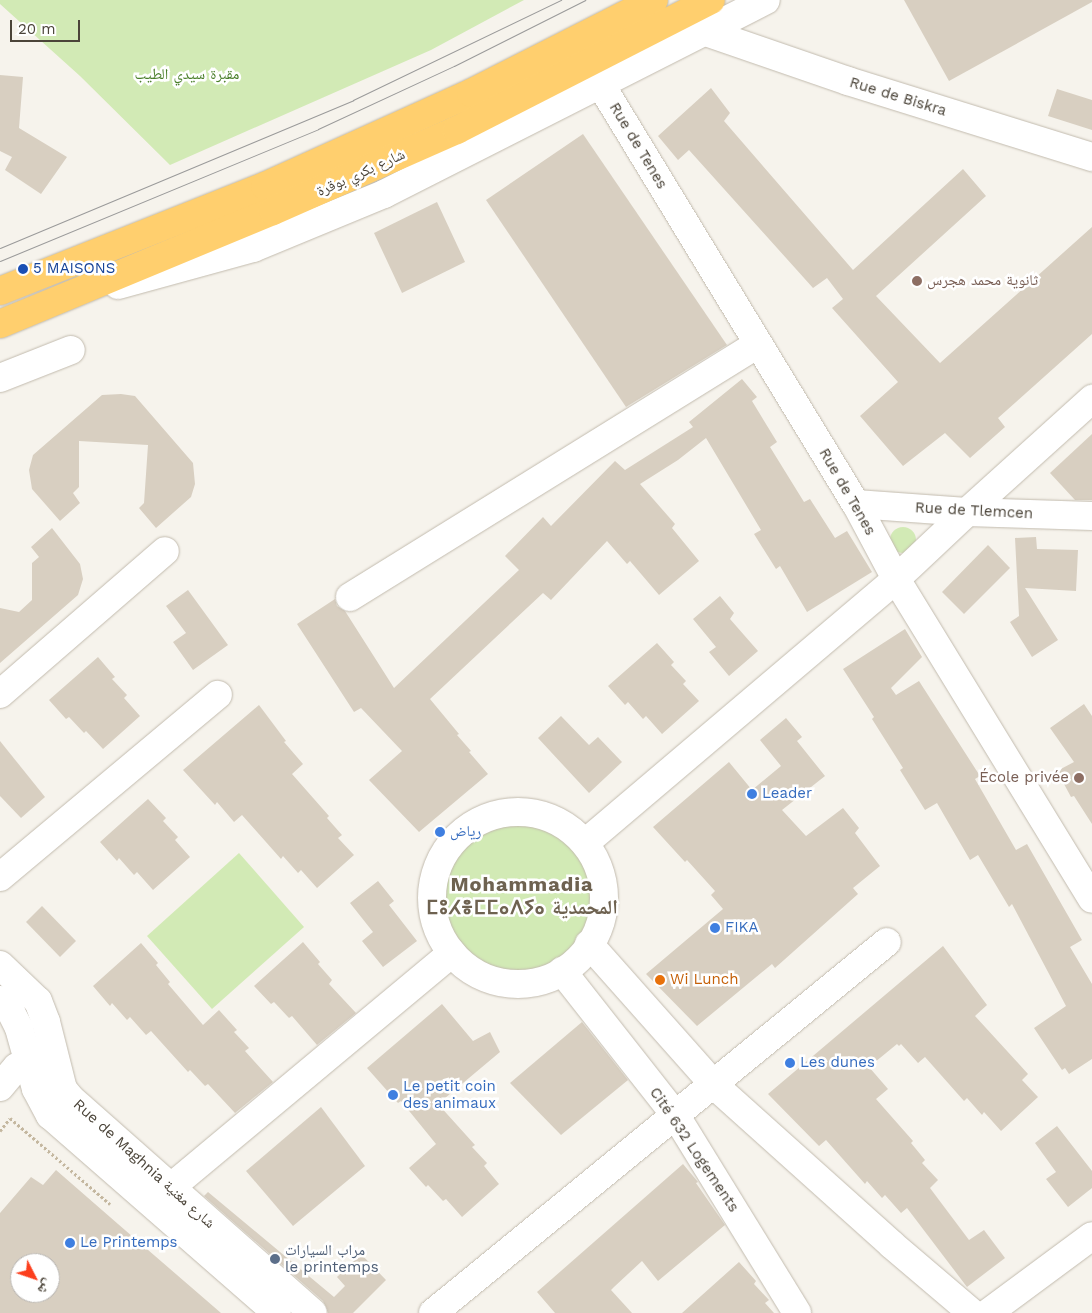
<!DOCTYPE html>
<meta charset="utf-8">
<style>
body{margin:0}
#map{position:relative;width:1092px;height:1313px;overflow:hidden;background:#f6f3ec;font-family:"Work Sans","Noto Naskh Arabic","Noto Sans Tifinagh",sans-serif}
div>[style]{position:absolute}
.green>*{inset:0;background:#d2eab5}
.round{border-radius:50%}
.building>*{inset:0;background:#d8cfc1}
.path>*{height:3px;margin-top:-1.5px;transform-origin:0;background:repeating-linear-gradient(90deg,#c4b79f 0 2.5px,transparent 0 5px)}
.roads{filter:drop-shadow(0 0 1px #c2bbae) drop-shadow(0 0 1px #c2bbae)}
.minor>*{height:28px;margin:-14px;padding:0 14px;transform-origin:14px;border-radius:14px;background:#fff}
.minor>.ring{margin:-14px;padding:0;box-sizing:content-box;background:none;border:28px solid #fff;border-radius:50%}
.highway>*{height:28px;margin:-14px;padding:0 14px;transform-origin:14px;border-radius:14px;background:#ffcf6e}
.tram>*{height:1px;margin:-0.5px;padding:0 0.5px;transform-origin:0.5px;border-radius:0.5px;background:#9a9a9a}
.dots>*{width:14px;height:14px;translate:-50% -50%;box-sizing:border-box;border:2px solid #fff;border-radius:50%}
span{translate:-50% -50%;white-space:nowrap;text-align:center;line-height:1.15;-webkit-text-stroke:5px #fff;paint-order:stroke}
.park-label{font-size:15px;color:#4a7f2a}
.street-label{font-size:15px;color:#4b4439}
.transit-label{font-size:15px;color:#164399}
.left{translate:0 -50%;text-align:left}
.education-label{font-size:15px;color:#785e54}
.right{translate:-100% -50%;text-align:right}
.shop-label{font-size:15px;color:#366cbe}
.food-label{font-size:15px;color:#c56008}
.service-label{font-size:15px;color:#4e5e75}
.district-label{font-size:20px;color:#6e6250;font-weight:700;letter-spacing:1px}
.north{position:absolute;left:10px;top:1253px;width:50px;height:50px;box-sizing:border-box;background:#fff;border:1px solid #b7b4b0;border-radius:50%;rotate:131deg;font-size:14px;font-weight:700;line-height:20px;text-align:center;color:#4b4439}
.north::after{content:'';display:block;margin:auto;width:18px;height:22px;background:#fc3f1d;clip-path:polygon(50% 0,100% 100%,50% 72%,0 100%)}
.scale{position:absolute;left:10px;top:20px;width:70px;height:22px;box-sizing:border-box;border:2px solid #4b4439;border-top:0;padding-left:6px;font-size:15px;line-height:18px;white-space:nowrap;color:#4b4439;-webkit-text-stroke:4px #fff;paint-order:stroke}
</style>
<div id="map">
<div class="green">
<i style="clip-path:polygon(0 0,524px 0,431px 50px,170px 165px,80px 76px,0 4px)"></i>
<i class="round" style="left:890px;top:527px;width:26px;height:26px"></i>
<i class="round" style="left:445px;top:825px;width:148px;height:148px"></i>
<i style="clip-path:polygon(239px 853px,304px 927px,212px 1009px,147px 936px)"></i>
</div>
<div class="building">
<i style="clip-path:polygon(904px 0,1092px 0,1092px 2px,949px 81px)"></i>
<i style="clip-path:polygon(0 75px,23px 77px,19px 128px,67px 157px,41px 194px,5px 170px,12px 157px,0 151px)"></i>
<i style="clip-path:polygon(711px 88px,730px 113px,724px 121px,853px 270px,963px 169px,986px 196px,876px 296px,940px 363px,1092px 227px,1092px 334px,998px 418px,1005px 427px,970px 458px,945px 433px,903px 466px,860px 416px,898px 382px,832px 308px,843px 299px,827px 278px,813px 288px,689px 150px,678px 160px,658px 136px)"></i>
<i style="clip-path:polygon(1057px 89px,1092px 100px,1092px 130px,1048px 116px)"></i>
<i style="clip-path:polygon(583px 134px,727px 345px,626px 407px,486px 200px)"></i>
<i style="clip-path:polygon(437px 202px,465px 262px,402px 293px,374px 233px)"></i>
<i style="clip-path:polygon(742px 379px,757px 397px,752px 401px,777px 442px,770px 447px,804px 502px,810px 499px,835px 538px,847px 531px,872px 572px,807px 612px,780px 566px,776px 569px,754px 534px,761px 530px,706px 438px,678px 460px,640px 484px,675px 524px,672px 528px,699px 561px,659px 595px,630px 561px,627px 564px,607px 541px,551px 600px,543px 593px,430px 699px,459px 734px,457px 735px,471px 751px,469px 752px,488px 774px,419px 832px,369px 780px,402px 751px,361px 708px,354px 712px,297px 624px,335px 599px,337px 606px,345px 611px,394px 688px,519px 570px,505px 556px,543px 517px,551px 526px,615px 461px,625px 470px,693px 427px,689px 422px)"></i>
<i style="clip-path:polygon(121px 394px,135px 396px,193px 463px,195px 484px,191px 497px,156px 528px,139px 508px,144px 503px,148px 445px,79px 441px,79px 487px,73px 493px,80px 503px,60px 521px,32px 489px,29px 470px,33px 455px,102px 395px)"></i>
<i style="clip-path:polygon(1092px 434px,1092px 500px,1075px 500px,1050px 473px)"></i>
<i style="clip-path:polygon(52px 528px,80px 564px,83px 579px,78px 595px,0 663px,0 608px,19px 612px,32px 600px,32px 563px,39px 557px,31px 547px)"></i>
<i style="clip-path:polygon(1036px 537px,1037px 549px,1078px 550px,1076px 591px,1025px 588px,1058px 640px,1032px 657px,1010px 622px,1019px 616px,1015px 538px)"></i>
<i style="clip-path:polygon(988px 545px,1010px 568px,964px 614px,942px 592px)"></i>
<i style="clip-path:polygon(188px 590px,228px 645px,193px 670px,173px 642px,186px 633px,166px 606px)"></i>
<i style="clip-path:polygon(720px 596px,734px 613px,730px 619px,758px 651px,729px 676px,709px 652px,716px 647px,693px 619px)"></i>
<i style="clip-path:polygon(905px 629px,922px 657px,891px 688px,896px 695px,919px 681px,980px 776px,975px 779px,1016px 850px,1027px 844px,1082px 940px,1070px 947px,1092px 984px,1092px 1059px,1069px 1074px,1065px 1068px,1062px 1070px,1034px 1028px,1066px 1006px,1012px 904px,1009px 907px,978px 855px,970px 860px,937px 803px,925px 810px,900px 770px,903px 768px,872px 719px,874px 717px,843px 669px)"></i>
<i style="clip-path:polygon(657px 643px,674px 662px,671px 665px,686px 681px,683px 684px,699px 701px,662px 734px,646px 716px,643px 719px,628px 702px,625px 705px,608px 686px)"></i>
<i style="clip-path:polygon(98px 657px,115px 677px,112px 679px,127px 695px,124px 698px,140px 716px,103px 749px,86px 731px,84px 733px,69px 717px,66px 719px,49px 700px)"></i>
<i style="clip-path:polygon(1084px 704px,1092px 716px,1092px 824px,1074px 796px,1071px 797px,1057px 771px,1074px 762px,1050px 728px)"></i>
<i style="clip-path:polygon(259px 705px,286px 741px,284px 742px,303px 764px,292px 774px,329px 816px,327px 818px,342px 835px,338px 838px,354px 855px,317px 888px,301px 870px,298px 873px,283px 856px,281px 859px,242px 815px,234px 822px,217px 802px,215px 805px,183px 770px)"></i>
<i style="clip-path:polygon(561px 716px,589px 745px,598px 737px,622px 762px,589px 793px,538px 738px)"></i>
<i style="clip-path:polygon(786px 718px,802px 737px,797px 741px,825px 776px,782px 810px,806px 836px,843px 808px,859px 828px,855px 833px,880px 866px,853px 888px,858px 894px,775px 968px,772px 964px,697px 1026px,646px 974px,723px 909px,711px 895px,715px 891px,687px 860px,685px 862px,653px 827px,729px 762px,752px 790px,781px 766px,760px 740px)"></i>
<i style="clip-path:polygon(0 741px,45px 797px,21px 818px,0 796px)"></i>
<i style="clip-path:polygon(148px 799px,166px 818px,163px 821px,178px 837px,175px 840px,190px 857px,153px 890px,137px 872px,134px 875px,119px 858px,117px 861px,100px 842px)"></i>
<i style="clip-path:polygon(378px 881px,394px 901px,389px 905px,417px 941px,383px 967px,362px 941px,373px 932px,350px 903px)"></i>
<i style="clip-path:polygon(42px 906px,76px 941px,60px 957px,26px 922px)"></i>
<i style="clip-path:polygon(303px 942px,320px 962px,318px 964px,332px 980px,329px 984px,356px 1013px,317px 1045px,292px 1016px,289px 1018px,274px 1002px,271px 1004px,254px 986px)"></i>
<i style="clip-path:polygon(141px 943px,158px 963px,156px 965px,170px 982px,168px 984px,203px 1025px,219px 1010px,237px 1030px,234px 1032px,249px 1048px,245px 1051px,273px 1082px,235px 1113px,208px 1084px,205px 1086px,190px 1070px,188px 1072px,151px 1031px,146px 1035px,130px 1017px,127px 1020px,112px 1003px,110px 1006px,93px 986px)"></i>
<i style="clip-path:polygon(943px 946px,987px 1005px,975px 1016px,1028px 1074px,1022px 1080px,1038px 1097px,1001px 1131px,984px 1112px,982px 1115px,967px 1098px,964px 1101px,925px 1057px,918px 1063px,901px 1044px,899px 1046px,897px 1044px,869px 1067px,888px 1089px,876px 1099px,913px 1141px,911px 1143px,925px 1160px,922px 1163px,938px 1180px,930px 1188px,969px 1240px,984px 1230px,1005px 1258px,967px 1287px,907px 1208px,901px 1213px,885px 1195px,882px 1198px,867px 1181px,865px 1184px,826px 1140px,819px 1146px,768px 1094px)"></i>
<i style="clip-path:polygon(442px 1004px,473px 1041px,490px 1032px,500px 1052px,438px 1104px,475px 1145px,472px 1147px,487px 1163px,484px 1166px,499px 1184px,462px 1217px,446px 1199px,443px 1201px,428px 1185px,426px 1187px,409px 1168px,436px 1144px,401px 1101px,398px 1103px,367px 1068px)"></i>
<i style="clip-path:polygon(582px 1022px,628px 1080px,561px 1135px,510px 1083px)"></i>
<i style="clip-path:polygon(321px 1107px,365px 1166px,293px 1226px,246px 1171px)"></i>
<i style="clip-path:polygon(1057px 1126px,1092px 1171px,1092px 1188px,1068px 1207px,1046px 1179px,1056px 1172px,1035px 1143px)"></i>
<i style="clip-path:polygon(683px 1164px,698px 1182px,696px 1183px,725px 1225px,658px 1281px,642px 1261px,614px 1287px,611px 1290px,632px 1313px,555px 1313px,537px 1292px)"></i>
<i style="clip-path:polygon(evenodd,56px 1170px,118px 1224px,221px 1313px,0 1313px,0 1213px,31px 1177px,43px 1185px,56px 1170px,20px 1263px,50px 1263px,50px 1293px,20px 1293px,20px 1263px)"></i>
<i style="clip-path:polygon(208px 1192px,334px 1297px,345px 1286px,337px 1277px,361px 1254px,386px 1280px,353px 1313px,328px 1313px,323px 1301px,204px 1196px)"></i>
<i style="clip-path:polygon(739px 1262px,756px 1281px,754px 1284px,769px 1300px,765px 1303px,774px 1313px,682px 1313px)"></i>
</div>
<div class="path">
<i style="left:0;top:1131px;width:16px;rotate:-52deg"></i>
<i style="left:10px;top:1118px;width:132px;rotate:40.7deg"></i>
</div>
<div class="roads">
<div class="minor">
<i style="left:706px;top:32px;width:150px;rotate:19deg"></i>
<i style="left:848px;top:81px;width:256px;rotate:17.3deg"></i>
<i style="left:601px;top:85px;width:490px;rotate:58.7deg"></i>
<i style="left:856px;top:504px;width:85px;rotate:61.9deg"></i>
<i style="left:896px;top:579px;width:375px;rotate:58.5deg"></i>
<i style="left:118px;top:285px;width:140px;rotate:-15.3deg"></i>
<i style="left:253px;top:248px;width:142px;rotate:-22.4deg"></i>
<i style="left:384px;top:194px;width:428px;rotate:-26.9deg"></i>
<i style="left:0;top:378px;width:76px;rotate:-21.5deg"></i>
<i style="left:856px;top:504px;width:111px;rotate:4.1deg"></i>
<i style="left:967px;top:512px;width:125px;rotate:1.8deg"></i>
<i style="left:350px;top:597px;width:480px;rotate:-31.8deg"></i>
<i style="left:0;top:694px;width:218px;rotate:-40.9deg"></i>
<i class="ring" style="left:432px;top:812px;width:144px;height:144px"></i>
<i style="left:585px;top:843px;width:408px;rotate:-40.3deg"></i>
<i style="left:896px;top:579px;width:98px;rotate:-43.3deg"></i>
<i style="left:967px;top:512px;width:169px;rotate:-42.1deg"></i>
<i style="left:0;top:877px;width:284px;rotate:-39.9deg"></i>
<i style="left:589px;top:944px;width:188px;rotate:48.4deg"></i>
<i style="left:714px;top:1085px;width:238px;rotate:41.9deg"></i>
<i style="left:891px;top:1244px;width:106px;rotate:40.4deg"></i>
<i style="left:0;top:965px;width:52px;rotate:43.5deg"></i>
<i style="left:38px;top:1001px;width:22px;rotate:69deg"></i>
<i style="left:46px;top:1022px;width:69px;rotate:75.8deg"></i>
<i style="left:63px;top:1089px;width:11px;rotate:52deg"></i>
<i style="left:70px;top:1098px;width:324px;rotate:41.5deg"></i>
<i style="left:562px;top:971px;width:184px;rotate:51.8deg"></i>
<i style="left:676px;top:1116px;width:231px;rotate:58.4deg"></i>
<i style="left:0;top:1000px;width:16px;rotate:47deg"></i>
<i style="left:11px;top:1012px;width:18px;rotate:63deg"></i>
<i style="left:19px;top:1028px;width:63px;rotate:74.4deg"></i>
<i style="left:36px;top:1089px;width:30px;rotate:62deg"></i>
<i style="left:50px;top:1115px;width:301px;rotate:41.1deg"></i>
<i style="left:0;top:1087px;width:26px;rotate:-50deg"></i>
<i style="left:17px;top:1067px;width:30px;rotate:-24deg"></i>
<i style="left:156px;top:1197px;width:17px;rotate:-33deg"></i>
<i style="left:170px;top:1188px;width:367px;rotate:-39.8deg"></i>
<i style="left:433px;top:1313px;width:586px;rotate:-39.26deg"></i>
<i style="left:988px;top:1313px;width:129px;rotate:-36.5deg"></i>
</div>
<div class="highway">
<i style="left:0;top:291px;width:285px;rotate:-21.6deg"></i>
<i style="left:265px;top:186px;width:226px;rotate:-24.3deg"></i>
<i style="left:471px;top:93px;width:205px;rotate:-26.9deg"></i>
<i style="left:0;top:324px;width:295px;rotate:-22.5deg"></i>
<i style="left:273px;top:211px;width:201px;rotate:-23.8deg"></i>
<i style="left:457px;top:130px;width:285px;rotate:-27.1deg"></i>
</div>
</div>
<div class="tram">
<i style="left:0;top:248px;width:383px;rotate:-22.7deg"></i>
<i style="left:353px;top:100px;width:231px;rotate:-25.7deg"></i>
<i style="left:0;top:261px;width:344px;rotate:-22.5deg"></i>
<i style="left:318px;top:129px;width:150px;rotate:-24.9deg"></i>
<i style="left:454px;top:66px;width:147px;rotate:-26.7deg"></i>
</div>
<div class="dots">
<i style="left:23px;top:269px;background:#1a4fb4"></i>
<i style="left:917px;top:281px;background:#8d6e63"></i>
<i style="left:1079px;top:778px;background:#8d6e63"></i>
<i style="left:752px;top:794px;background:#3f7fe0"></i>
<i style="left:440px;top:832px;background:#3f7fe0"></i>
<i style="left:715px;top:928px;background:#3f7fe0"></i>
<i style="left:660px;top:980px;background:#e8710a"></i>
<i style="left:790px;top:1063px;background:#3f7fe0"></i>
<i style="left:393px;top:1095px;background:#3f7fe0"></i>
<i style="left:70px;top:1243px;background:#3f7fe0"></i>
<i style="left:275px;top:1259px;background:#5c6f8a"></i>
</div>
<div class="park-label">
<span style="left:187px;top:75px">مقبرة سيدي الطيب</span>
</div>
<div class="street-label">
<span style="left:898px;top:97px;rotate:17deg">Rue de Biskra</span>
<span style="left:638px;top:146px;rotate:59deg">Rue de Tenes</span>
<span style="left:361px;top:173px;rotate:-24deg">شارع بكري بوقرة</span>
<span style="left:847px;top:492px;rotate:60deg">Rue de Tenes</span>
<span style="left:974px;top:511px;rotate:3deg">Rue de Tlemcen</span>
<span style="left:694px;top:1150px;rotate:56deg">Cité 632 Logements</span>
<span style="left:144px;top:1164px;rotate:42deg">Rue de Maghnia شارع مغنية</span>
</div>
<div class="transit-label">
<span class="left" style="left:33px;top:269px">5 MAISONS</span>
</div>
<div class="education-label">
<span class="left" style="left:927px;top:281px">ثانوية محمد هجرس</span>
<span class="right" style="left:1069px;top:778px">École privée</span>
</div>
<div class="shop-label">
<span class="left" style="left:762px;top:794px">Leader</span>
<span class="left" style="left:450px;top:832px">رياض</span>
<span class="left" style="left:725px;top:928px">FIKA</span>
<span class="left" style="left:800px;top:1063px">Les dunes</span>
<span class="left" style="left:403px;top:1095px">Le petit coin<br>des animaux</span>
<span class="left" style="left:80px;top:1243px">Le Printemps</span>
</div>
<div class="food-label">
<span class="left" style="left:670px;top:980px">Wi Lunch</span>
</div>
<div class="service-label">
<span class="left" style="left:285px;top:1259px">مراب السيارات<br>le printemps</span>
</div>
<div class="district-label">
<span style="left:522px;top:896px">Mohammadia<br>ⵎⵓⵃⴻⵎⵎⴰⴷⵢⴰ المحمدية</span>
</div>
<div class="north">ش</div>
<div class="scale">20 m</div>
</div>
